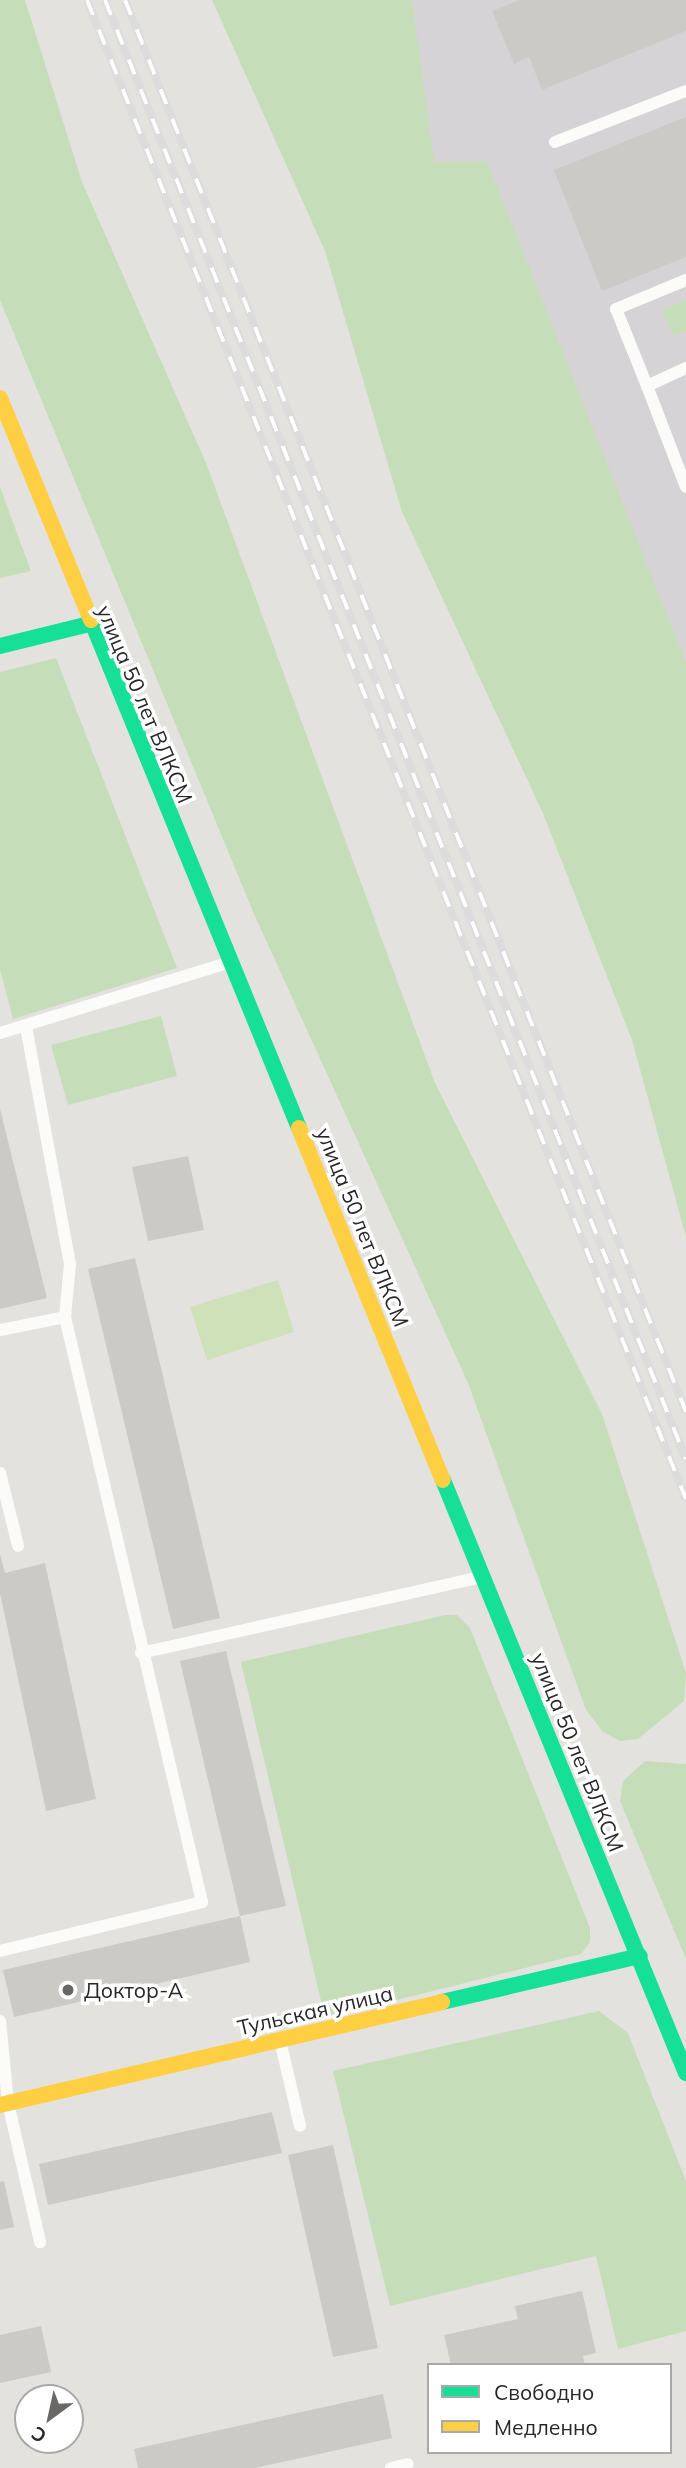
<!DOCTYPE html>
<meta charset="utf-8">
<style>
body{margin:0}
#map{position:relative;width:686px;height:2468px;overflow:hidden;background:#e4e2de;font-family:Mulish,sans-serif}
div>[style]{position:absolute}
.industrial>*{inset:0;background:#d5d3d5}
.green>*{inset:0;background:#c5deb9}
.pitch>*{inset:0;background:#cee1b8}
.building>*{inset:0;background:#cccac7}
.lane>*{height:12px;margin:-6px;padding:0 6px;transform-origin:6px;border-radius:6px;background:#fbfbfa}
.fast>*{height:16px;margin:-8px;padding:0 8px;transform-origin:8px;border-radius:8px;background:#16e098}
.slow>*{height:16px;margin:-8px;padding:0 8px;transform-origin:8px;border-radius:8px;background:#ffcf43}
.rail>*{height:8px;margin-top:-4px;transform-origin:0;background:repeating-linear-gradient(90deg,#fff 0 16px,#dcdcdd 0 32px);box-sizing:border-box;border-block:2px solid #dcdcdd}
.dots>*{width:19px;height:19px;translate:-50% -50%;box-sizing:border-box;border:4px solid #fff;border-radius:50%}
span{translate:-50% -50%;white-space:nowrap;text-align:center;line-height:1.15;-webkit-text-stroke:7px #fff;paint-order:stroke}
.street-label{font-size:21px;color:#272727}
.poi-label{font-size:21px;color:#272727}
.left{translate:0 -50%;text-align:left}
.legend{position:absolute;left:427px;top:2363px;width:245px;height:91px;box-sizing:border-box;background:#fff;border:2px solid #a9a9a9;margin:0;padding:9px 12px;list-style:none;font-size:21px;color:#272727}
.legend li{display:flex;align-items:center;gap:14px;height:35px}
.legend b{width:35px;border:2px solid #a9a9a9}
.north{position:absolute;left:14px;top:2384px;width:70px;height:70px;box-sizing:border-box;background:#fff;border:2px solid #a9a9a9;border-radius:50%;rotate:213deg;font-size:19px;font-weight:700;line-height:28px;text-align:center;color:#272727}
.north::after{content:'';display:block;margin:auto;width:24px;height:32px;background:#696867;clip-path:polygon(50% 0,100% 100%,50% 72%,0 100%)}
</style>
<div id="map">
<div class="industrial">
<i style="clip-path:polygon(341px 0,686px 0,686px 857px)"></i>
</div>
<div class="green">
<i style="clip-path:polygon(0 0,25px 0,82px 182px,206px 463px,435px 1083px,602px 1414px,686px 1673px,684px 1701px,638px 1739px,620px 1741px,603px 1732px,586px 1710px,468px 1383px,254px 914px,0 300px)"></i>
<i style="clip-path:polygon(212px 0,412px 0,434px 162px,487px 161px,686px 662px,686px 1237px,632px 1040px,542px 811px,402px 512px,325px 251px)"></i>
<i style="clip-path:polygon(686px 300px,686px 331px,673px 336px,662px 310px)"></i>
<i style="clip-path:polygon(0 487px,31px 571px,0 578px)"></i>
<i style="clip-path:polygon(56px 658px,177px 968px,13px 1019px,0 969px,0 672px)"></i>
<i style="clip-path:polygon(161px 1016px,177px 1076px,68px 1105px,51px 1045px)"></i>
<i style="clip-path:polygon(445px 1615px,457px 1615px,470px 1628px,590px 1928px,590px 1942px,581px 1954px,325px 2018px,241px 1662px)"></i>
<i style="clip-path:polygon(645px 1761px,686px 1764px,686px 1959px,620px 1801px,623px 1781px)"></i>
<i style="clip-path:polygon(599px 2011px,628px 2033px,686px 2181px,686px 2331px,618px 2349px,596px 2256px,390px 2306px,333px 2071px)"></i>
</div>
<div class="pitch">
<i style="clip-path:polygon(278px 1280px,294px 1332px,207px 1360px,190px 1307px)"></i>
</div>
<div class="building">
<i style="clip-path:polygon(520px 0,686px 0,686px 31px,542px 90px,529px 57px,514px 64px,492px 11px)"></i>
<i style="clip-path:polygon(686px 117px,686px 257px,602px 291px,554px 170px)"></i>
<i style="clip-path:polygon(0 1109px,47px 1298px,0 1309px)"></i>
<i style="clip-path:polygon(188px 1156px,204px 1230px,148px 1241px,132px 1167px)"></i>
<i style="clip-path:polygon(135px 1258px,220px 1618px,173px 1629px,88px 1269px)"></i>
<i style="clip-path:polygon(0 1554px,5px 1573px,45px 1563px,96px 1799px,46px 1811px,0 1593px)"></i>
<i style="clip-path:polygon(226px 1651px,286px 1906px,240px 1916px,180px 1661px)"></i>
<i style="clip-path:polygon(240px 1916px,250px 1962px,14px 2017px,3px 1970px)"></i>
<i style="clip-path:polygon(272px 2112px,282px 2153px,48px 2205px,39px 2164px)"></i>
<i style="clip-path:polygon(333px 2145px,378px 2348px,333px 2357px,288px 2155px)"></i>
<i style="clip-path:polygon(4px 2181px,14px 2227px,0 2230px,0 2182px)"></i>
<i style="clip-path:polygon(582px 2291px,596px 2353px,583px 2356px,585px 2365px,451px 2365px,444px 2335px,518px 2319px,515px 2306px)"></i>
<i style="clip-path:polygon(41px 2326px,51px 2372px,0 2383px,0 2335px)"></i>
<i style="clip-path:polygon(383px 2394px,392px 2438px,255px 2468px,138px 2468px,134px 2449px)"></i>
</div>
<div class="lane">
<i style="left:555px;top:142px;width:141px;rotate:-21.3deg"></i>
<i style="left:686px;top:368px;width:43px;rotate:155.2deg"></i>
<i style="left:647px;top:386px;width:108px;rotate:68.9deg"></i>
<i style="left:647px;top:386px;width:83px;rotate:-111.9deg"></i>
<i style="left:616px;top:309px;width:76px;rotate:-22.5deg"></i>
<i style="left:0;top:1033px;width:242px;rotate:-17.1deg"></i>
<i style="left:0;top:1330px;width:66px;rotate:-11.3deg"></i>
<i style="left:0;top:1473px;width:75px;rotate:76.1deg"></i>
<i style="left:141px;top:1653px;width:347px;rotate:-12.6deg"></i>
<i style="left:0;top:1951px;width:208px;rotate:-13.6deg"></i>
<i style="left:202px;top:1902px;width:601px;rotate:-103.18deg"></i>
<i style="left:65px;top:1317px;width:53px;rotate:-84.6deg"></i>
<i style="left:70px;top:1264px;width:242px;rotate:-100.5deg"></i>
<i style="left:0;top:2021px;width:82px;rotate:84.4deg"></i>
<i style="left:8px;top:2103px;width:143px;rotate:77deg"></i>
<i style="left:280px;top:2040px;width:88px;rotate:76.9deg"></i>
<i style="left:391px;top:2468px;width:17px;rotate:-13deg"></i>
</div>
<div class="fast">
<i style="left:91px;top:620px;width:549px;rotate:67.73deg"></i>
<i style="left:0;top:646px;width:92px;rotate:-13.9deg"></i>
<i style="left:443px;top:1480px;width:641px;rotate:67.72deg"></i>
<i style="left:442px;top:2002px;width:203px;rotate:-13.1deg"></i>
</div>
<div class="slow">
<i style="left:0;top:398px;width:240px;rotate:67.7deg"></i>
<i style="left:299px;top:1128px;width:380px;rotate:67.8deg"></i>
<i style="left:0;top:2105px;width:454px;rotate:-13.1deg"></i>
</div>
<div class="rail">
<i style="left:87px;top:0;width:1614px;rotate:68.22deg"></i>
<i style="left:105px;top:0;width:1570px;rotate:68.29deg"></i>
<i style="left:125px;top:0;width:1519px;rotate:68.33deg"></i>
</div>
<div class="dots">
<i style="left:68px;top:1990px;background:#696867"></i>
</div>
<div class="street-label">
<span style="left:145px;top:704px;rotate:67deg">улица 50 лет ВЛКСМ</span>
<span style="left:363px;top:1227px;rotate:68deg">улица 50 лет ВЛКСМ</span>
<span style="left:578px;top:1752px;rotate:68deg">улица 50 лет ВЛКСМ</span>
<span style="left:315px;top:2010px;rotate:-13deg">Тульская улица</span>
</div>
<div class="poi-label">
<span class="left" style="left:84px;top:1990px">Доктор-А</span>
</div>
<ul class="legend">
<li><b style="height:9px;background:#16e098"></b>Свободно</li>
<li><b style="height:9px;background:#ffcf43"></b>Медленно</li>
</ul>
<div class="north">С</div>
</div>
